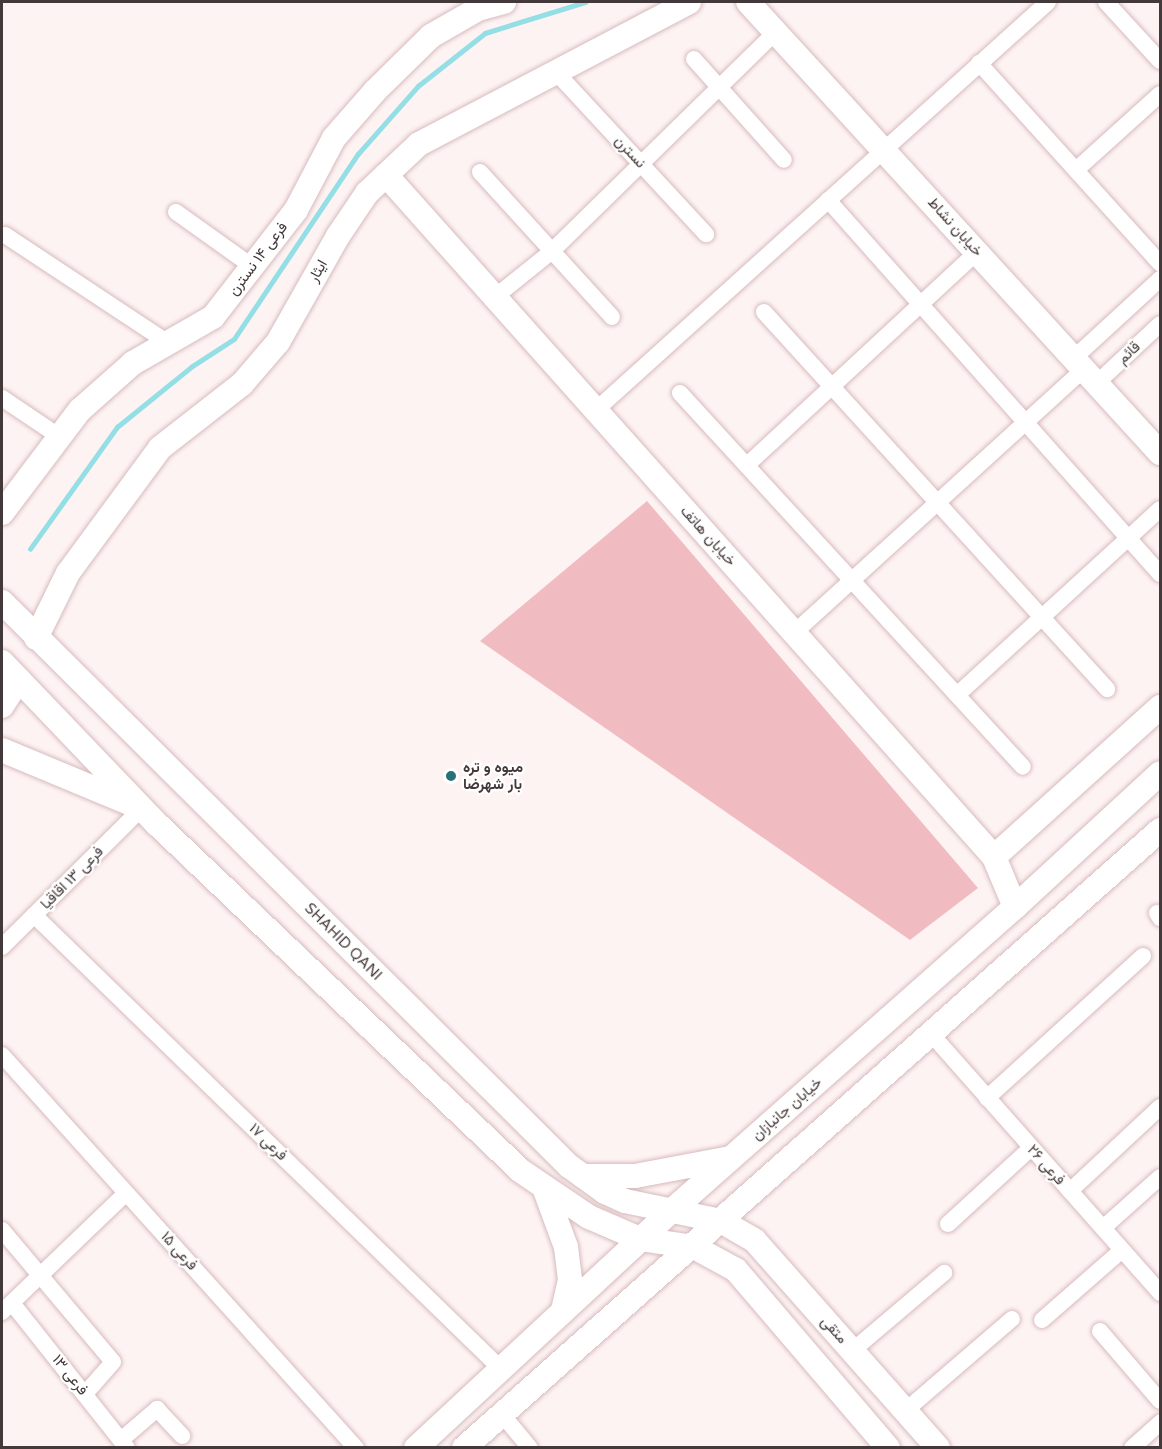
<!DOCTYPE html>
<meta charset="utf-8">
<style>
body{margin:0}
#map{position:relative;width:1162px;height:1449px;overflow:hidden;background:#fef3f3;font-family:"Varela Round",Vazirmatn,sans-serif}
div>[style]{position:absolute}
.green>*{inset:0;background:#f1bcc1}
.stream>*{height:4.5px;margin:-2.25px;padding:0 2.25px;transform-origin:2.25px;border-radius:2.25px;background:#94dee5}
.roads{filter:drop-shadow(0 0 2px #d7bbbd) drop-shadow(0 0 2px #d7bbbd)}
.street>*{height:16px;margin:-8px;padding:0 8px;transform-origin:8px;border-radius:8px;background:#fff}
.secondary>*{height:24px;margin:-12px;padding:0 12px;transform-origin:12px;border-radius:12px;background:#fff}
.dots>*{width:16px;height:16px;translate:-50% -50%;box-sizing:border-box;border:3px solid #fff;border-radius:50%}
span{translate:-50% -50%;white-space:nowrap;text-align:center;line-height:1.15;-webkit-text-stroke:4.5px #fff;paint-order:stroke}
.street-label{font-size:15px;color:#44393a}
.poi-label{font-size:15px;color:#44393a;font-weight:700}
.left{translate:0 -50%;text-align:left}
.frame{position:absolute;inset:0;border:3px solid #44393a;pointer-events:none}
</style>
<div id="map">
<div class="green">
<i style="clip-path:polygon(647px 501px,978px 888px,910px 940px,480px 641px)"></i>
</div>
<div class="stream">
<i style="left:30px;top:549px;width:150px;rotate:-54.5deg"></i>
<i style="left:117px;top:427px;width:95px;rotate:-39deg"></i>
<i style="left:191px;top:367px;width:51px;rotate:-33.1deg"></i>
<i style="left:234px;top:339px;width:223px;rotate:-56.2deg"></i>
<i style="left:358px;top:154px;width:91px;rotate:-48.6deg"></i>
<i style="left:418px;top:86px;width:85px;rotate:-38.3deg"></i>
<i style="left:485px;top:33px;width:105px;rotate:-17.2deg"></i>
</div>
<div class="roads">
<div class="street">
<i style="left:1106px;top:2px;width:80px;rotate:47.5deg"></i>
<i style="left:694px;top:59px;width:135px;rotate:48.3deg"></i>
<i style="left:979px;top:63px;width:270px;rotate:47.9deg"></i>
<i style="left:554px;top:70px;width:224px;rotate:47.2deg"></i>
<i style="left:1076px;top:170px;width:113px;rotate:-42.1deg"></i>
<i style="left:480px;top:172px;width:196px;rotate:47.7deg"></i>
<i style="left:828px;top:200px;width:500px;rotate:48.4deg"></i>
<i style="left:176px;top:212px;width:95px;rotate:35.5deg"></i>
<i style="left:5px;top:235px;width:196px;rotate:33.5deg"></i>
<i style="left:495px;top:297px;width:72px;rotate:-38.8deg"></i>
<i style="left:551px;top:252px;width:315px;rotate:-44.4deg"></i>
<i style="left:764px;top:312px;width:510px;rotate:47.7deg"></i>
<i style="left:1074px;top:358px;width:117px;rotate:-42.6deg"></i>
<i style="left:1097px;top:383px;width:86px;rotate:-43.1deg"></i>
<i style="left:680px;top:393px;width:507px;rotate:47.48deg"></i>
<i style="left:2px;top:398px;width:70px;rotate:33.9deg"></i>
<i style="left:596px;top:410px;width:609px;rotate:-42.07deg"></i>
<i style="left:747px;top:465px;width:313px;rotate:-42.8deg"></i>
<i style="left:794px;top:633px;width:392px;rotate:-42.3deg"></i>
<i style="left:957px;top:695px;width:275px;rotate:-42.5deg"></i>
<i style="left:1157px;top:913px;width:6px;rotate:59deg"></i>
<i style="left:34px;top:915px;width:651px;rotate:44.19deg"></i>
<i style="left:2px;top:947px;width:197px;rotate:-44.8deg"></i>
<i style="left:933px;top:1036px;width:343px;rotate:48.5deg"></i>
<i style="left:2px;top:1055px;width:529px;rotate:47.99deg"></i>
<i style="left:987px;top:1098px;width:211px;rotate:-42.3deg"></i>
<i style="left:1070px;top:1191px;width:123px;rotate:-43deg"></i>
<i style="left:948px;top:1224px;width:113px;rotate:-42.5deg"></i>
<i style="left:1103px;top:1228px;width:76px;rotate:-41.8deg"></i>
<i style="left:2px;top:1230px;width:172px;rotate:49.9deg"></i>
<i style="left:113px;top:1362px;width:43px;rotate:131.2deg"></i>
<i style="left:12px;top:1303px;width:185px;rotate:51.6deg"></i>
<i style="left:2px;top:1312px;width:172px;rotate:-43.8deg"></i>
<i style="left:1042px;top:1320px;width:106px;rotate:-41.2deg"></i>
<i style="left:1100px;top:1331px;width:92px;rotate:49.4deg"></i>
<i style="left:852px;top:1351px;width:121px;rotate:-40.3deg"></i>
<i style="left:905px;top:1411px;width:141px;rotate:-40.7deg"></i>
<i style="left:501px;top:1413px;width:45px;rotate:50.4deg"></i>
<i style="left:121px;top:1440px;width:48px;rotate:-40.7deg"></i>
<i style="left:157px;top:1409px;width:37px;rotate:47deg"></i>
<i style="left:1132px;top:1448px;width:38px;rotate:-42deg"></i>
</div>
<div class="secondary">
<i style="left:748px;top:2px;width:611px;rotate:47.59deg"></i>
<i style="left:386px;top:175px;width:914px;rotate:48.28deg"></i>
<i style="left:994px;top:857px;width:54px;rotate:67.2deg"></i>
<i style="left:2px;top:513px;width:129px;rotate:-52.9deg"></i>
<i style="left:80px;top:410px;width:71px;rotate:-41.6deg"></i>
<i style="left:133px;top:363px;width:92px;rotate:-29.9deg"></i>
<i style="left:213px;top:317px;width:135px;rotate:-52.2deg"></i>
<i style="left:296px;top:210px;width:81px;rotate:-62.2deg"></i>
<i style="left:334px;top:138px;width:62px;rotate:-48.9deg"></i>
<i style="left:375px;top:91px;width:78px;rotate:-44.5deg"></i>
<i style="left:431px;top:36px;width:54px;rotate:-29.9deg"></i>
<i style="left:478px;top:9px;width:27px;rotate:-15deg"></i>
<i style="left:2px;top:602px;width:800px;rotate:44.85deg"></i>
<i style="left:569px;top:1166px;width:44px;rotate:35.8deg"></i>
<i style="left:605px;top:1192px;width:22px;rotate:24deg"></i>
<i style="left:625px;top:1201px;width:98px;rotate:11.8deg"></i>
<i style="left:721px;top:1221px;width:39px;rotate:30deg"></i>
<i style="left:755px;top:1241px;width:276px;rotate:48.5deg"></i>
<i style="left:36px;top:638px;width:72px;rotate:-63.8deg"></i>
<i style="left:68px;top:573px;width:155px;rotate:-53.6deg"></i>
<i style="left:160px;top:448px;width:104px;rotate:-38deg"></i>
<i style="left:242px;top:384px;width:55px;rotate:-49.4deg"></i>
<i style="left:278px;top:342px;width:122px;rotate:-60.5deg"></i>
<i style="left:338px;top:236px;width:52px;rotate:-56deg"></i>
<i style="left:367px;top:193px;width:71px;rotate:-43.3deg"></i>
<i style="left:419px;top:144px;width:305px;rotate:-27.7deg"></i>
<i style="left:2px;top:662px;width:226px;rotate:46.3deg"></i>
<i style="left:158px;top:825px;width:501px;rotate:43.63deg"></i>
<i style="left:521px;top:1171px;width:82px;rotate:34.1deg"></i>
<i style="left:589px;top:1217px;width:56px;rotate:23.3deg"></i>
<i style="left:640px;top:1239px;width:55px;rotate:8.4deg"></i>
<i style="left:694px;top:1247px;width:48px;rotate:28.7deg"></i>
<i style="left:736px;top:1270px;width:234px;rotate:49.5deg"></i>
<i style="left:2px;top:706px;width:15px;rotate:-58deg"></i>
<i style="left:10px;top:693px;width:18px;rotate:-81deg"></i>
<i style="left:2px;top:750px;width:141px;rotate:22.6deg"></i>
<i style="left:994px;top:857px;width:224px;rotate:-42.1deg"></i>
<i style="left:583px;top:1176px;width:52px"></i>
<i style="left:635px;top:1176px;width:93px;rotate:-10.6deg"></i>
<i style="left:545px;top:1190px;width:61px;rotate:69.8deg"></i>
<i style="left:566px;top:1247px;width:33px;rotate:83deg"></i>
<i style="left:570px;top:1280px;width:32px;rotate:103deg"></i>
<i style="left:416px;top:1448px;width:345px;rotate:-42.9deg"></i>
<i style="left:669px;top:1213px;width:462px;rotate:-41.5deg"></i>
<i style="left:1015px;top:907px;width:197px;rotate:-42.7deg"></i>
<i style="left:464px;top:1448px;width:931px;rotate:-41.6deg"></i>
</div>
</div>
<div class="dots">
<i style="left:451px;top:776px;background:#277177"></i>
</div>
<div class="street-label">
<span style="left:630px;top:152px;rotate:47deg">نسترن</span>
<span style="left:955px;top:227px;rotate:48deg">خیابان نشاط</span>
<span style="left:258px;top:259px;rotate:-53deg">فرعی ۱۴ نسترن</span>
<span style="left:318px;top:271px;rotate:-61deg">ایثار</span>
<span style="left:1129px;top:353px;rotate:-43deg">قائم</span>
<span style="left:708px;top:536px;rotate:48deg">خیابان هاتف</span>
<span style="left:72px;top:878px;rotate:-45deg">فرعی ۱۳ اقاقیا</span>
<span style="left:343px;top:942px;rotate:45deg">SHAHID QANI</span>
<span style="left:787px;top:1109px;rotate:-41deg">خیابان جانبازان</span>
<span style="left:268px;top:1142px;rotate:44deg">فرعی ۱۷</span>
<span style="left:1046px;top:1165px;rotate:48deg">فرعی ۲۶</span>
<span style="left:179px;top:1251px;rotate:48deg">فرعی ۱۵</span>
<span style="left:834px;top:1330px;rotate:48deg">متقی</span>
<span style="left:70px;top:1375px;rotate:51deg">فرعی ۱۳</span>
</div>
<div class="poi-label">
<span class="left" style="left:463px;top:776px">میوه و تره<br>بار شهرضا</span>
</div>
<div class="frame"></div>
</div>
